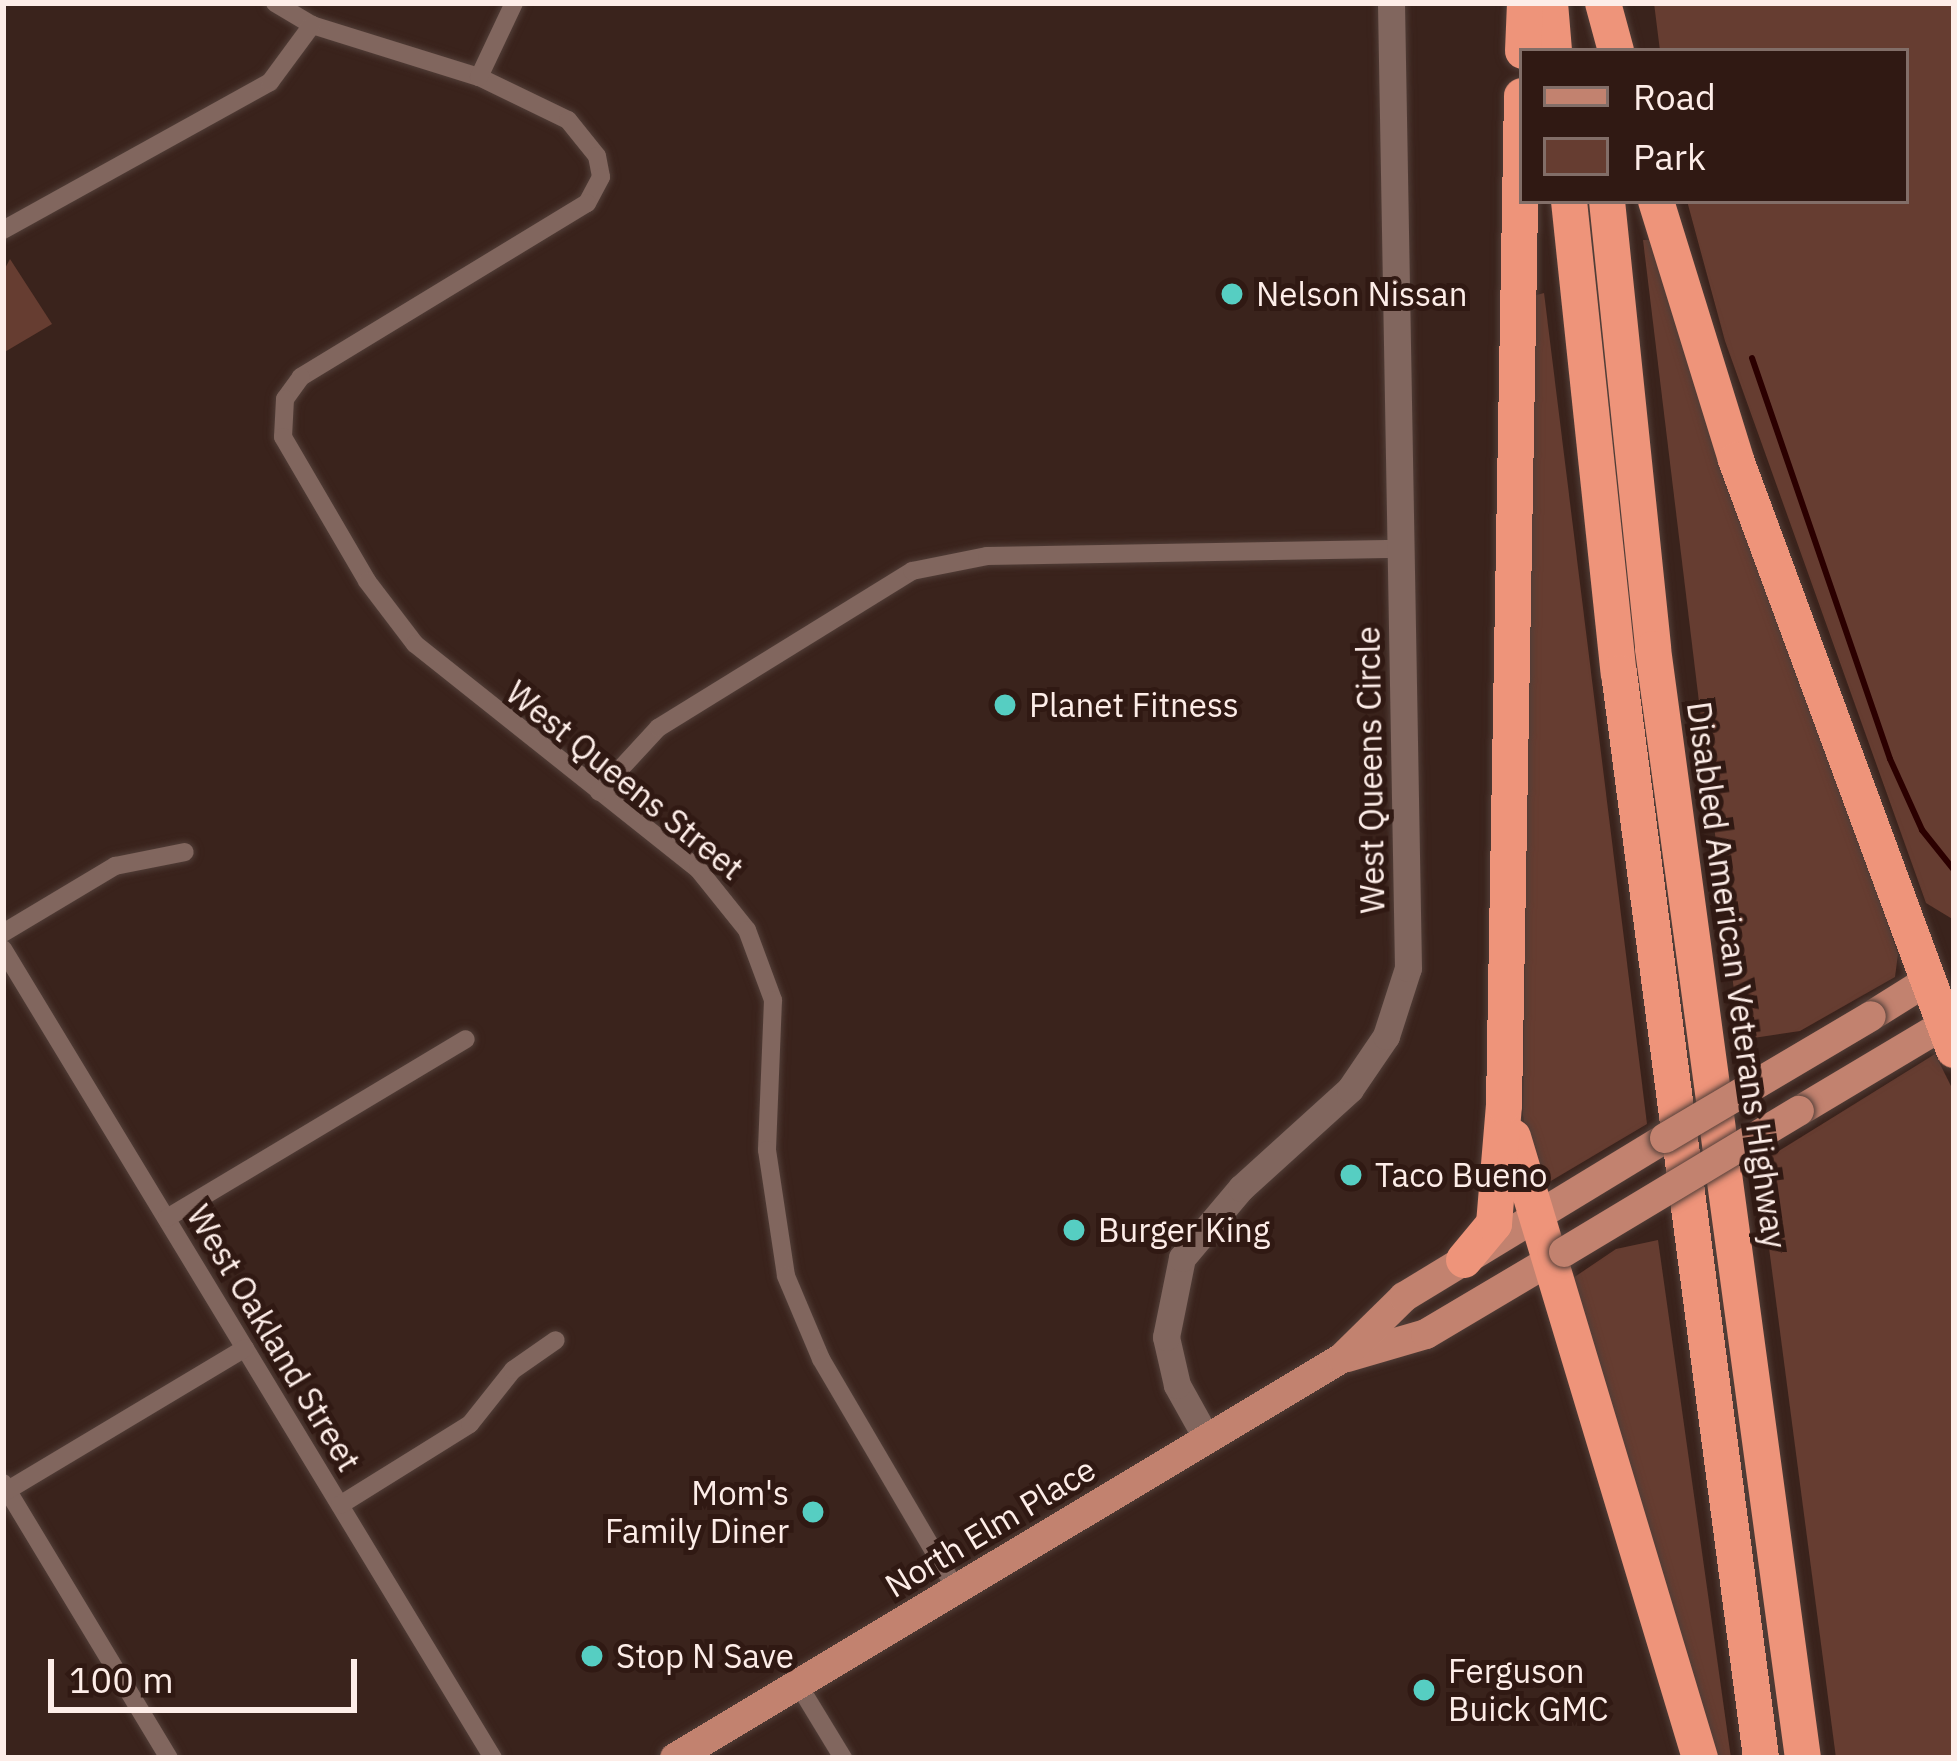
<!DOCTYPE html>
<style>
body{margin:0}
#map{position:relative;width:1957px;height:1761px;overflow:hidden;background:#3a231c;font-family:"IBM Plex Sans",sans-serif}
div>[style]{position:absolute}
.green>*{inset:0;background:#663d31}
.stream>*{height:6px;margin:-3px;padding:0 3px;transform-origin:3px;border-radius:3px;background:#2b0000}
.roads{filter:drop-shadow(0 0 3px #513e38) drop-shadow(0 0 3px #513e38)}
.street>*{height:18px;margin:-9px;padding:0 9px;transform-origin:9px;border-radius:9px;background:#81665e}
.secondary>*{height:27px;margin:-13.5px;padding:0 13.5px;transform-origin:13.5px;border-radius:13.5px;background:#81665e}
.primary>*{height:30px;margin:-15px;padding:0 15px;transform-origin:15px;border-radius:15px;background:#c2826f}
.highway>*{height:36px;margin:-18px;padding:0 18px;transform-origin:18px;border-radius:18px;background:#ee947a}
.bridges{filter:drop-shadow(0 0 3px #513e38) drop-shadow(0 0 3px #513e38)}
.primary-bridge>*{height:30px;margin:-15px;padding:0 15px;transform-origin:15px;border-radius:15px;background:#c2826f}
.dots>*{width:33px;height:33px;translate:-50% -50%;box-sizing:border-box;border:6px solid #301913;border-radius:50%}
span{translate:-50% -50%;white-space:nowrap;text-align:center;line-height:1.15;-webkit-text-stroke:10px #301913;paint-order:stroke}
.poi-label{font-size:33px;color:#fdede8}
.left{translate:0 -50%;text-align:left}
.right{translate:-100% -50%;text-align:right}
.street-label{font-size:33px;color:#fdede8}
.frame{position:absolute;inset:0;border:6px solid #fdede8;pointer-events:none}
.legend{position:absolute;left:1519px;top:48px;width:390px;height:156px;box-sizing:border-box;background:#301913;border:3px solid #826e68;margin:0;padding:15px 21px;list-style:none;font-size:36px;color:#fdede8}
.legend li{display:flex;align-items:center;gap:24px;height:60px}
.legend b{width:60px;border:3px solid #826e68}
.scale{position:absolute;left:48px;top:1659px;width:309px;height:54px;box-sizing:border-box;border:6px solid #fdede8;border-top:0;padding-left:15px;font-size:36px;line-height:42px;white-space:nowrap;color:#fdede8;-webkit-text-stroke:9px #301913;paint-order:stroke}
</style>
<div id="map">
<div class="green">
<i style="clip-path:polygon(1654px 3px,1954px 3px,1954px 920px,1926px 903px,1725px 341px,1687px 201px,1906px 201px,1906px 51px,1660px 51px)"></i>
<i style="clip-path:polygon(1643px 240px,1655px 240px,1898px 954px,1895px 977px,1800px 1031px,1740px 1040px)"></i>
<i style="clip-path:polygon(10px 259px,52px 324px,3px 353px,3px 272px)"></i>
<i style="clip-path:polygon(1544px 293px,1647px 1124px,1534px 1191px,1523px 1115px,1533px 296px)"></i>
<i style="clip-path:polygon(1935px 1054px,1954px 1092px,1954px 1758px,1836px 1758px,1758px 1164px)"></i>
<i style="clip-path:polygon(1658px 1240px,1731px 1758px,1713px 1758px,1570px 1280px,1616px 1249px)"></i>
</div>
<div class="stream">
<i style="left:1752px;top:358px;width:424px;rotate:71deg"></i>
<i style="left:1890px;top:759px;width:78px;rotate:65.7deg"></i>
<i style="left:1922px;top:830px;width:51px;rotate:51.3deg"></i>
</div>
<div class="roads">
<div class="street">
<i style="left:275px;top:3px;width:43px;rotate:30.7deg"></i>
<i style="left:312px;top:25px;width:175px;rotate:17.3deg"></i>
<i style="left:479px;top:77px;width:99px;rotate:25.8deg"></i>
<i style="left:568px;top:120px;width:46px;rotate:51.1deg"></i>
<i style="left:597px;top:156px;width:21px;rotate:79deg"></i>
<i style="left:601px;top:177px;width:30px;rotate:118deg"></i>
<i style="left:587px;top:203px;width:335px;rotate:148.7deg"></i>
<i style="left:301px;top:377px;width:27px;rotate:126deg"></i>
<i style="left:285px;top:399px;width:38px;rotate:93deg"></i>
<i style="left:283px;top:437px;width:167px;rotate:59.7deg"></i>
<i style="left:367px;top:581px;width:79px;rotate:52.7deg"></i>
<i style="left:415px;top:644px;width:362px;rotate:38.5deg"></i>
<i style="left:698px;top:869px;width:78px;rotate:51.2deg"></i>
<i style="left:747px;top:930px;width:75px;rotate:69.6deg"></i>
<i style="left:773px;top:1000px;width:150px;rotate:92.3deg"></i>
<i style="left:767px;top:1150px;width:127px;rotate:81.4deg"></i>
<i style="left:786px;top:1276px;width:90px;rotate:67.1deg"></i>
<i style="left:821px;top:1359px;width:267px;rotate:59.6deg"></i>
<i style="left:479px;top:77px;width:82px;rotate:-64.7deg"></i>
<i style="left:3px;top:230px;width:305px;rotate:-29deg"></i>
<i style="left:270px;top:82px;width:71px;rotate:-53.6deg"></i>
<i style="left:599px;top:792px;width:87px;rotate:-47.3deg"></i>
<i style="left:658px;top:728px;width:299px;rotate:-31.7deg"></i>
<i style="left:912px;top:571px;width:76px;rotate:-11.3deg"></i>
<i style="left:987px;top:556px;width:414px;rotate:-1deg"></i>
<i style="left:3px;top:933px;width:131px;rotate:-30.9deg"></i>
<i style="left:115px;top:866px;width:71px;rotate:-11.3deg"></i>
<i style="left:3px;top:949px;width:946px;rotate:58.8deg"></i>
<i style="left:167px;top:1218px;width:348px;rotate:-30.9deg"></i>
<i style="left:3px;top:1483px;width:321px;rotate:58.9deg"></i>
<i style="left:3px;top:1493px;width:282px;rotate:-30.9deg"></i>
<i style="left:340px;top:1505px;width:153px;rotate:-31.9deg"></i>
<i style="left:470px;top:1424px;width:69px;rotate:-51.5deg"></i>
<i style="left:513px;top:1370px;width:52px;rotate:-34.9deg"></i>
<i style="left:798px;top:1684px;width:87px;rotate:58.7deg"></i>
</div>
<div class="secondary">
<i style="left:1207px;top:1439px;width:62px;rotate:-119.1deg"></i>
<i style="left:1177px;top:1385px;width:49px;rotate:-102.9deg"></i>
<i style="left:1166px;top:1337px;width:81px;rotate:-78.6deg"></i>
<i style="left:1182px;top:1258px;width:92px;rotate:-49.9deg"></i>
<i style="left:1241px;top:1188px;width:147px;rotate:-42.2deg"></i>
<i style="left:1350px;top:1089px;width:64px;rotate:-55.8deg"></i>
<i style="left:1386px;top:1036px;width:71px;rotate:-72.1deg"></i>
<i style="left:1408px;top:968px;width:965px;rotate:-91.01deg"></i>
</div>
<div class="primary">
<i style="left:1871px;top:1016px;width:66px;rotate:-32deg"></i>
<i style="left:1799px;top:1111px;width:168px;rotate:-30.8deg"></i>
<i style="left:1347px;top:1357px;width:82px;rotate:-16.2deg"></i>
<i style="left:1426px;top:1334px;width:161px;rotate:-30.7deg"></i>
<i style="left:675px;top:1758px;width:778px;rotate:-30.95deg"></i>
<i style="left:1342px;top:1358px;width:87px;rotate:-44.5deg"></i>
<i style="left:1404px;top:1297px;width:306px;rotate:-31.3deg"></i>
</div>
<div class="highway">
<i style="left:1550px;top:3px;width:48px;rotate:85.2deg"></i>
<i style="left:1603px;top:3px;width:50px;rotate:74.8deg"></i>
<i style="left:1523px;top:51px;width:48px;rotate:-87.6deg"></i>
<i style="left:1569px;top:201px;width:475px;rotate:84deg"></i>
<i style="left:1619px;top:673px;width:1094px;rotate:82.54deg"></i>
<i style="left:1607px;top:201px;width:450px;rotate:84.1deg"></i>
<i style="left:1653px;top:649px;width:1119px;rotate:82.3deg"></i>
<i style="left:1656px;top:201px;width:271px;rotate:72.8deg"></i>
<i style="left:1736px;top:460px;width:629px;rotate:69.72deg"></i>
<i style="left:1513px;top:1137px;width:649px;rotate:73.24deg"></i>
<i style="left:1464px;top:1260px;width:47px;rotate:-50.2deg"></i>
<i style="left:1494px;top:1224px;width:119px;rotate:-85.2deg"></i>
<i style="left:1504px;top:1105px;width:1009px;rotate:-88.98deg"></i>
</div>
</div>
<div class="bridges">
<div class="primary-bridge">
<i style="left:1665px;top:1138px;width:239px;rotate:-30.6deg"></i>
<i style="left:1564px;top:1252px;width:274px;rotate:-31deg"></i>
</div>
</div>
<div class="dots">
<i style="left:1232px;top:294px;background:#56cec2"></i>
<i style="left:1005px;top:705px;background:#56cec2"></i>
<i style="left:1351px;top:1175px;background:#56cec2"></i>
<i style="left:1074px;top:1230px;background:#56cec2"></i>
<i style="left:813px;top:1512px;background:#56cec2"></i>
<i style="left:592px;top:1656px;background:#56cec2"></i>
<i style="left:1424px;top:1690px;background:#56cec2"></i>
</div>
<div class="poi-label">
<span class="left" style="left:1256px;top:294px">Nelson Nissan</span>
<span class="left" style="left:1029px;top:705px">Planet Fitness</span>
<span class="left" style="left:1375px;top:1175px">Taco Bueno</span>
<span class="left" style="left:1098px;top:1230px">Burger King</span>
<span class="right" style="left:789px;top:1512px">Mom's<br>Family Diner</span>
<span class="left" style="left:616px;top:1656px">Stop N Save</span>
<span class="left" style="left:1448px;top:1690px">Ferguson<br>Buick GMC</span>
</div>
<div class="street-label">
<span style="left:1370px;top:770px;rotate:-91deg">West Queens Circle</span>
<span style="left:625px;top:780px;rotate:39deg">West Queens Street</span>
<span style="left:1737px;top:975px;rotate:82deg">Disabled American Veterans Highway</span>
<span style="left:274px;top:1338px;rotate:59deg">West Oakland Street</span>
<span style="left:990px;top:1527px;rotate:-31deg">North Elm Place</span>
</div>
<div class="frame"></div>
<ul class="legend">
<li><b style="height:15px;background:#c2826f"></b>Road</li>
<li><b style="height:33px;background:#663d31"></b>Park</li>
</ul>
<div class="scale">100 m</div>
</div>
